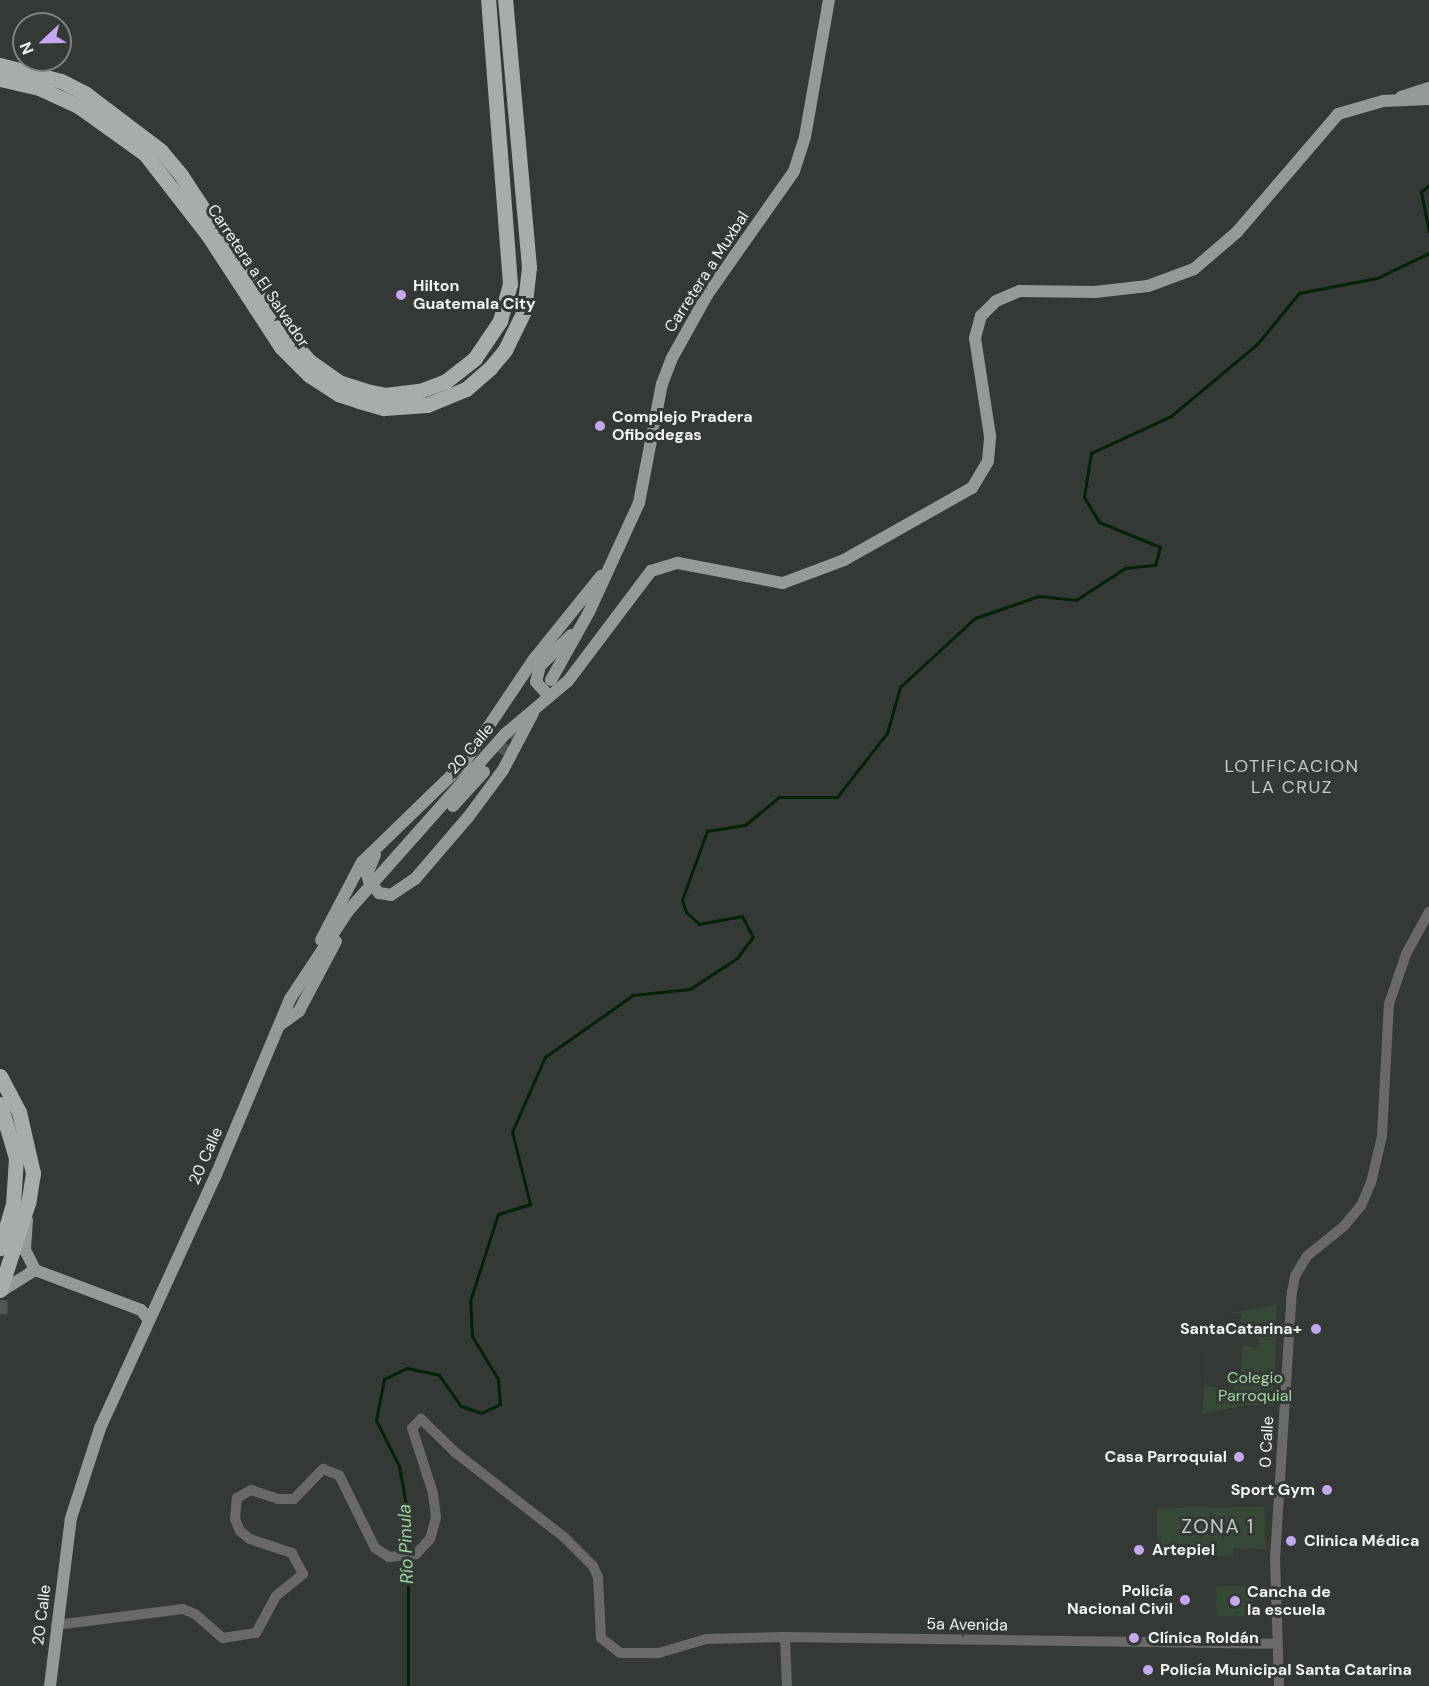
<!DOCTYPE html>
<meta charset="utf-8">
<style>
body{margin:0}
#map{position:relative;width:1429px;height:1686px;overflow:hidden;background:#353935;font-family:"DM Sans",sans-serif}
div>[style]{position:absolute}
.green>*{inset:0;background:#354936}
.stream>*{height:3px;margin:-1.5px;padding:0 1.5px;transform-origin:1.5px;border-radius:1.5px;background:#002305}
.major-tunnel>*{height:12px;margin-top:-6px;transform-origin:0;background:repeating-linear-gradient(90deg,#515551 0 12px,transparent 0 18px)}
.highway-tunnel>*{height:15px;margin-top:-7.5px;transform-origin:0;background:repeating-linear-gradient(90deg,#515551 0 15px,transparent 0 23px)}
.minor>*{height:10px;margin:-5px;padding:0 5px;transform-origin:5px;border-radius:5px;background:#686968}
.major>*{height:12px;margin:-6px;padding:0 6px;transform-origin:6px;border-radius:6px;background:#969a96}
.highway>*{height:15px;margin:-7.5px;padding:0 7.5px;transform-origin:7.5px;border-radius:7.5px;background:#a9ada9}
.major-bridge>*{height:12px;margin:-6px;padding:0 6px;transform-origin:6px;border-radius:6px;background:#969a96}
.dots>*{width:16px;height:16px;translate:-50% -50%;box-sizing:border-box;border:3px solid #353935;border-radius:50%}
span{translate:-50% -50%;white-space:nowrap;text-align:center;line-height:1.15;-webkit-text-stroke:6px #353935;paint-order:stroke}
.street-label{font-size:16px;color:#f2f4f2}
.poi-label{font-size:16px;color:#f2f4f2;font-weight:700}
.left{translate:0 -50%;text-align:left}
.right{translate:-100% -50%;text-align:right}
.park-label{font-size:16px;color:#9dd79f}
.neighbourhood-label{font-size:18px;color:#c7cbc7;letter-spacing:1.5px}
.water-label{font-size:18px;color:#9cd69f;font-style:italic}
.quarter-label{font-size:20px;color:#c7cbc7;letter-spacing:1.5px}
.north{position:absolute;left:12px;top:12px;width:60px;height:60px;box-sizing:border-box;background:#353935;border:2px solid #818481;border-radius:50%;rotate:248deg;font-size:16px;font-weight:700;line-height:24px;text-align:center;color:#f2f4f2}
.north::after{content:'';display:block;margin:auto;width:21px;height:27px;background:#c5a7f1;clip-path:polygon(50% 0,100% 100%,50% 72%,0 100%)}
</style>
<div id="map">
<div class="green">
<i style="clip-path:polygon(1277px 1305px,1274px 1406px,1247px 1405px,1202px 1414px,1210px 1324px,1205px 1386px,1233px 1390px,1235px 1379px,1240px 1378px,1243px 1345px,1258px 1348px,1260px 1325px,1240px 1322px,1242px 1313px,1224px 1314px)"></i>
<i style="clip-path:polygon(1264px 1507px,1266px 1549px,1234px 1548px,1234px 1556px,1157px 1555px,1157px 1508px)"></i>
<i style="clip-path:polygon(1216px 1586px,1253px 1586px,1254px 1616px,1217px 1616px)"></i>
</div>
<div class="stream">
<i style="left:1429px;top:185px;width:11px;rotate:139deg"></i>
<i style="left:1421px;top:192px;width:41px;rotate:78.7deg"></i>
<i style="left:408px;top:1552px;width:36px;rotate:-90deg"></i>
<i style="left:408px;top:1516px;width:51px;rotate:-100.2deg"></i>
<i style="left:399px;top:1466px;width:51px;rotate:-116.6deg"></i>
<i style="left:376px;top:1420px;width:42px;rotate:-79deg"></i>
<i style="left:384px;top:1379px;width:25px;rotate:-26deg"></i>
<i style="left:407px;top:1368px;width:33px;rotate:12deg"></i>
<i style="left:439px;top:1375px;width:38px;rotate:55deg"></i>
<i style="left:461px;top:1406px;width:21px;rotate:19deg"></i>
<i style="left:481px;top:1413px;width:21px;rotate:-25deg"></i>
<i style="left:500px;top:1404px;width:25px;rotate:-95deg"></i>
<i style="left:498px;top:1379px;width:50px;rotate:-121.2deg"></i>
<i style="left:472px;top:1336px;width:35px;rotate:-93deg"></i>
<i style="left:470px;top:1301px;width:91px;rotate:-72.2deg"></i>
<i style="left:498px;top:1214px;width:34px;rotate:-17deg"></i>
<i style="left:530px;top:1204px;width:74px;rotate:-104deg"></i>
<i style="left:512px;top:1132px;width:82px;rotate:-66.3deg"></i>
<i style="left:545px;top:1057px;width:108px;rotate:-35.2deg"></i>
<i style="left:633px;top:995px;width:57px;rotate:-6deg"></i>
<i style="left:690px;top:989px;width:56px;rotate:-33.4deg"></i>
<i style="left:737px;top:958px;width:26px;rotate:-53deg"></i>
<i style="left:753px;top:937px;width:24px;rotate:-118deg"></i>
<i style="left:742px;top:916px;width:44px;rotate:169.5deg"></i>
<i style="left:699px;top:924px;width:18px;rotate:-137deg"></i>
<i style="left:686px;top:912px;width:13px;rotate:-108deg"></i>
<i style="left:682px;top:900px;width:73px;rotate:-70.1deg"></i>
<i style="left:707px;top:831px;width:38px;rotate:-9deg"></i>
<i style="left:745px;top:825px;width:44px;rotate:-39.5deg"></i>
<i style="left:779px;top:797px;width:58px"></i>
<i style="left:837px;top:797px;width:81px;rotate:-52deg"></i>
<i style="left:887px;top:733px;width:48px;rotate:-74.2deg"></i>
<i style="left:900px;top:687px;width:102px;rotate:-42.6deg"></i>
<i style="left:975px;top:618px;width:68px;rotate:-19deg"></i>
<i style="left:1039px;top:596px;width:37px;rotate:6deg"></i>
<i style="left:1076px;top:600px;width:59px;rotate:-33.1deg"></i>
<i style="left:1125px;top:568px;width:30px;rotate:-6deg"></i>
<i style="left:1155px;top:565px;width:19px;rotate:-74deg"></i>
<i style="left:1160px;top:547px;width:66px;rotate:-157.7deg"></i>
<i style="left:1099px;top:522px;width:29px;rotate:-121deg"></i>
<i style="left:1084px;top:497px;width:45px;rotate:-81deg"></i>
<i style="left:1091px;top:453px;width:88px;rotate:-24.8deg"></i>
<i style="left:1171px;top:416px;width:112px;rotate:-39.9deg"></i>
<i style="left:1257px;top:344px;width:66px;rotate:-50.5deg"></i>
<i style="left:1299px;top:293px;width:79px;rotate:-10.9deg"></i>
<i style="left:1377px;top:278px;width:58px;rotate:-25.7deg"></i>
<i style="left:408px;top:1686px;width:127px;rotate:-90deg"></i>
</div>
<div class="major-tunnel">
<i style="left:499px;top:753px;width:32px;rotate:-55deg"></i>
</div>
<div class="highway-tunnel">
<i style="left:0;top:1299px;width:15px;rotate:90deg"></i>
</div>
<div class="minor">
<i style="left:56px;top:1625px;width:128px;rotate:-7.2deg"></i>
<i style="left:183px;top:1609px;width:13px;rotate:23deg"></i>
<i style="left:195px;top:1614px;width:37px;rotate:41deg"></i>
<i style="left:223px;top:1638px;width:33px;rotate:-9deg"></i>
<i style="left:256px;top:1633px;width:42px;rotate:-61.6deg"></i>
<i style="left:276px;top:1596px;width:35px;rotate:-39deg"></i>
<i style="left:303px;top:1574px;width:24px;rotate:-118deg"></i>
<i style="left:292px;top:1553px;width:44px;rotate:-161.6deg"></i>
<i style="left:250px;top:1539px;width:13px;rotate:-141deg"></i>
<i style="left:240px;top:1531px;width:13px;rotate:-113deg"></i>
<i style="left:235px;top:1519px;width:21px;rotate:-85deg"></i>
<i style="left:237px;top:1498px;width:16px;rotate:-30deg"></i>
<i style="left:251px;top:1490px;width:28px;rotate:18deg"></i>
<i style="left:278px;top:1499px;width:16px"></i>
<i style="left:294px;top:1499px;width:42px;rotate:-46deg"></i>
<i style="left:323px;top:1469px;width:17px;rotate:21deg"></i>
<i style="left:339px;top:1475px;width:81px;rotate:63.7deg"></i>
<i style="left:375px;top:1548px;width:17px;rotate:33deg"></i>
<i style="left:389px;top:1557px;width:27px;rotate:-6deg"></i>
<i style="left:416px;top:1554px;width:21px;rotate:-47deg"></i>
<i style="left:430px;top:1539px;width:22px;rotate:-74deg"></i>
<i style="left:436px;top:1518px;width:25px;rotate:-97deg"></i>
<i style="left:433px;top:1493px;width:68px;rotate:-107.9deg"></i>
<i style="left:412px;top:1428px;width:13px;rotate:-45deg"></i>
<i style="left:421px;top:1419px;width:49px;rotate:44.2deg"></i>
<i style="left:456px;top:1453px;width:137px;rotate:37.9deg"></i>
<i style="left:564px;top:1537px;width:41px;rotate:45deg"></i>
<i style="left:593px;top:1566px;width:12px;rotate:66deg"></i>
<i style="left:598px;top:1577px;width:61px;rotate:87.2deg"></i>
<i style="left:601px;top:1638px;width:24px;rotate:38deg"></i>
<i style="left:620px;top:1653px;width:39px"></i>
<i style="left:659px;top:1653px;width:49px;rotate:-16.6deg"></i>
<i style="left:706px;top:1639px;width:79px;rotate:-1.5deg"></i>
<i style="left:785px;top:1637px;width:492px;rotate:0.8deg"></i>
<i style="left:785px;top:1637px;width:49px;rotate:87.7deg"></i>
<i style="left:1279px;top:1686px;width:127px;rotate:-91.8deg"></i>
<i style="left:1275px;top:1559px;width:268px;rotate:-86.4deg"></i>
<i style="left:1292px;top:1292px;width:16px;rotate:-79deg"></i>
<i style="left:1295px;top:1276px;width:23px;rotate:-59deg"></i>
<i style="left:1307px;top:1256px;width:48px;rotate:-39deg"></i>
<i style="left:1344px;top:1226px;width:26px;rotate:-50deg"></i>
<i style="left:1361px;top:1206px;width:25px;rotate:-67deg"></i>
<i style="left:1371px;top:1183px;width:48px;rotate:-76.8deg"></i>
<i style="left:1382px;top:1136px;width:132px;rotate:-87deg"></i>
<i style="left:1389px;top:1004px;width:53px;rotate:-71.2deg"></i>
<i style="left:1406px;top:954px;width:48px;rotate:-61.3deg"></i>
</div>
<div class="major">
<i style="left:1401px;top:97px;width:29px;rotate:-18deg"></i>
<i style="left:540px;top:666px;width:44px;rotate:-45deg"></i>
<i style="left:551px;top:680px;width:78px;rotate:-60.8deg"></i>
<i style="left:589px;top:612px;width:120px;rotate:-65.4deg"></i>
<i style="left:639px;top:503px;width:121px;rotate:-79.1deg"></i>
<i style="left:662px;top:384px;width:28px;rotate:-69deg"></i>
<i style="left:672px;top:358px;width:72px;rotate:-60.9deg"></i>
<i style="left:707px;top:295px;width:151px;rotate:-54.9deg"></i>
<i style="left:794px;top:171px;width:36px;rotate:-72deg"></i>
<i style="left:805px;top:137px;width:139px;rotate:-80.1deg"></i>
<i style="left:453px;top:806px;width:46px;rotate:-47.6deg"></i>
<i style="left:469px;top:816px;width:57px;rotate:-53.5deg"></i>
<i style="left:503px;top:770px;width:64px;rotate:-62.2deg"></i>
<i style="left:321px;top:940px;width:88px;rotate:-62.3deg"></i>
<i style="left:362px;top:862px;width:142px;rotate:-44.1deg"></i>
<i style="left:464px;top:763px;width:125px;rotate:-56.1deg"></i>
<i style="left:534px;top:659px;width:107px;rotate:-51.1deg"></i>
<i style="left:280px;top:1025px;width:24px;rotate:-36deg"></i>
<i style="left:299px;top:1011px;width:79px;rotate:-62.1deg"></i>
<i style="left:27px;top:1220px;width:30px;rotate:94deg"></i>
<i style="left:25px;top:1250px;width:22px;rotate:63deg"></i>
<i style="left:0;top:1292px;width:41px;rotate:-32.2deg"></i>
<i style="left:35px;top:1270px;width:113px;rotate:20.7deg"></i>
<i style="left:141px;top:1310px;width:11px;rotate:52deg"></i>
<i style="left:50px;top:1686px;width:169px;rotate:-82.9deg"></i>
<i style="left:71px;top:1518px;width:95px;rotate:-72.1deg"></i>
<i style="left:100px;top:1428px;width:278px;rotate:-65.4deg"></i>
<i style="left:216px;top:1175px;width:191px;rotate:-67.2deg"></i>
<i style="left:290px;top:999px;width:105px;rotate:-56.6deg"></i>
<i style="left:348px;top:911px;width:237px;rotate:-48.4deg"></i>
<i style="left:505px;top:734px;width:82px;rotate:-40.1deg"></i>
<i style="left:568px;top:681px;width:138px;rotate:-53deg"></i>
<i style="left:651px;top:571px;width:28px;rotate:-17deg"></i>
<i style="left:678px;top:563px;width:107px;rotate:10.8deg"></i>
<i style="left:783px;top:583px;width:65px;rotate:-20.7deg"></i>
<i style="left:844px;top:560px;width:147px;rotate:-29.4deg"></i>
<i style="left:972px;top:488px;width:31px;rotate:-59deg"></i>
<i style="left:988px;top:461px;width:25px;rotate:-85deg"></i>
<i style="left:990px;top:436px;width:99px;rotate:-98.7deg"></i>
<i style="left:975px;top:338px;width:23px;rotate:-75deg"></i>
<i style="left:981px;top:316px;width:21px;rotate:-45deg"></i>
<i style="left:996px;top:301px;width:26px;rotate:-23deg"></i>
<i style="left:1020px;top:291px;width:75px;rotate:0.8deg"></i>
<i style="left:1095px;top:292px;width:53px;rotate:-6.5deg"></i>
<i style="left:1148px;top:286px;width:49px;rotate:-20.3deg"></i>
<i style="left:1194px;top:269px;width:57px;rotate:-40.7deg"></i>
<i style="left:1237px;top:232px;width:155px;rotate:-49.4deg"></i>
<i style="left:1338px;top:114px;width:47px;rotate:-16.1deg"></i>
<i style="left:1383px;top:101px;width:46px;rotate:-2.5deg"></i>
</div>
<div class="highway">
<i style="left:0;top:65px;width:63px;rotate:14.7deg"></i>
<i style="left:61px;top:81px;width:28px;rotate:27deg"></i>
<i style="left:86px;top:94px;width:94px;rotate:37.2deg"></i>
<i style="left:161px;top:151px;width:31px;rotate:50deg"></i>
<i style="left:181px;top:175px;width:186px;rotate:56.8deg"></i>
<i style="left:283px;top:331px;width:40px;rotate:49deg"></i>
<i style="left:309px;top:361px;width:39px;rotate:35deg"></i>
<i style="left:341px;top:383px;width:31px;rotate:17deg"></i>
<i style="left:371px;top:392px;width:14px;rotate:12deg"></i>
<i style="left:385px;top:395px;width:35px;rotate:-7deg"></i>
<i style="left:420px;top:391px;width:28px;rotate:-21deg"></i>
<i style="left:446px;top:381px;width:37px;rotate:-38deg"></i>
<i style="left:475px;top:358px;width:45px;rotate:-56deg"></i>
<i style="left:500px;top:321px;width:38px;rotate:-75deg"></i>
<i style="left:510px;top:284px;width:285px;rotate:-94.4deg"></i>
<i style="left:0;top:79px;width:40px;rotate:13deg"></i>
<i style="left:39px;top:88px;width:43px;rotate:24.8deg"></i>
<i style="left:78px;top:106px;width:82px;rotate:35.6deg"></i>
<i style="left:145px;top:154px;width:103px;rotate:52.1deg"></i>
<i style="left:208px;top:235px;width:134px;rotate:56.9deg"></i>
<i style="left:281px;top:347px;width:40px;rotate:45deg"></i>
<i style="left:309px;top:375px;width:35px;rotate:33deg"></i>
<i style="left:338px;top:394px;width:22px;rotate:18deg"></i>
<i style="left:359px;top:401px;width:26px;rotate:16deg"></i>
<i style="left:384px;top:408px;width:43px;rotate:-4deg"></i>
<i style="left:427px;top:405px;width:42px;rotate:-22.3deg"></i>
<i style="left:466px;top:389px;width:32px;rotate:-41deg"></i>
<i style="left:490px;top:368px;width:23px;rotate:-50deg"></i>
<i style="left:505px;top:350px;width:43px;rotate:-64deg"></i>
<i style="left:524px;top:311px;width:44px;rotate:-83.5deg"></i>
<i style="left:529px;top:267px;width:268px;rotate:-95.1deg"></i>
<i style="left:0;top:1076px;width:41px;rotate:62.2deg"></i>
<i style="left:19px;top:1112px;width:63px;rotate:77.1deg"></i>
<i style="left:33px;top:1173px;width:30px;rotate:99deg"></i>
<i style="left:28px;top:1203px;width:91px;rotate:107.8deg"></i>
<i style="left:0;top:1104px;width:56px;rotate:73.5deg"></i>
<i style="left:16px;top:1158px;width:46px;rotate:93.7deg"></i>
<i style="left:13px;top:1204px;width:46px;rotate:106.5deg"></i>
</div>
<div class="major-bridge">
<i style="left:540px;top:666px;width:16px;rotate:104deg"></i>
<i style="left:536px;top:682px;width:16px;rotate:47deg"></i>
<i style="left:375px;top:855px;width:21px;rotate:113deg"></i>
<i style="left:367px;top:874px;width:7px;rotate:74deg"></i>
<i style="left:369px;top:881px;width:16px;rotate:50deg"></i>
<i style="left:379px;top:893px;width:12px;rotate:9deg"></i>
<i style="left:391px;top:895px;width:29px;rotate:-34deg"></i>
<i style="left:415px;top:879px;width:83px;rotate:-49.4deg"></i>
</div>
<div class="dots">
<i style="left:401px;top:295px;background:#c5a7f1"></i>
<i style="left:600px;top:426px;background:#c5a7f1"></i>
<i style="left:1316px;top:1329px;background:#c5a7f1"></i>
<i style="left:1239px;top:1457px;background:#c5a7f1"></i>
<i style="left:1327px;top:1490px;background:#c5a7f1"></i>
<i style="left:1291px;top:1541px;background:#c5a7f1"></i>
<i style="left:1139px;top:1550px;background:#c5a7f1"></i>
<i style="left:1185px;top:1600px;background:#c5a7f1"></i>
<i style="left:1235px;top:1601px;background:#c5a7f1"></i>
<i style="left:1134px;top:1638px;background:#c5a7f1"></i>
<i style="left:1148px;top:1670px;background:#c5a7f1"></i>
</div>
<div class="street-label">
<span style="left:707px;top:272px;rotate:-57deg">Carretera a Muxbal</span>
<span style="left:258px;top:276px;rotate:56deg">Carretera a El Salvador</span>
<span style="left:471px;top:749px;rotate:-49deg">20 Calle</span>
<span style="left:206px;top:1156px;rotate:-66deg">20 Calle</span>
<span style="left:1267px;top:1442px;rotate:-87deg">0 Calle</span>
<span style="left:42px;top:1615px;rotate:-83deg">20 Calle</span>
<span style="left:967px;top:1625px;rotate:1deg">5a Avenida</span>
</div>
<div class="poi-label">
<span class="left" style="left:413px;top:295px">Hilton<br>Guatemala City</span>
<span class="left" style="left:612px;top:426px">Complejo Pradera<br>Ofibodegas</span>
<span class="right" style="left:1302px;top:1329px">SantaCatarina+</span>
<span class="right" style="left:1227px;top:1457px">Casa Parroquial</span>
<span class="right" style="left:1315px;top:1490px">Sport Gym</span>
<span class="left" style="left:1304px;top:1541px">Clinica Médica</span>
<span class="left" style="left:1152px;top:1550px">Artepiel</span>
<span class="right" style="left:1173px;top:1600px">Policía<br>Nacional Civil</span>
<span class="left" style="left:1247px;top:1601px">Cancha de<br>la escuela</span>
<span class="left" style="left:1148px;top:1638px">Clínica Roldán</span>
<span class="left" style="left:1160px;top:1670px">Policía Municipal Santa Catarina</span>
</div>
<div class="park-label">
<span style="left:1255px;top:1387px">Colegio<br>Parroquial</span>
</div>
<div class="neighbourhood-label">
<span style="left:1292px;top:777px">LOTIFICACION<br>LA CRUZ</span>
</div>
<div class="water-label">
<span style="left:406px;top:1544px;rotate:-92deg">Río Pinula</span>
</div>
<div class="quarter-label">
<span style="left:1218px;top:1526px">ZONA 1</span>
</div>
<div class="north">N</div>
</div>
